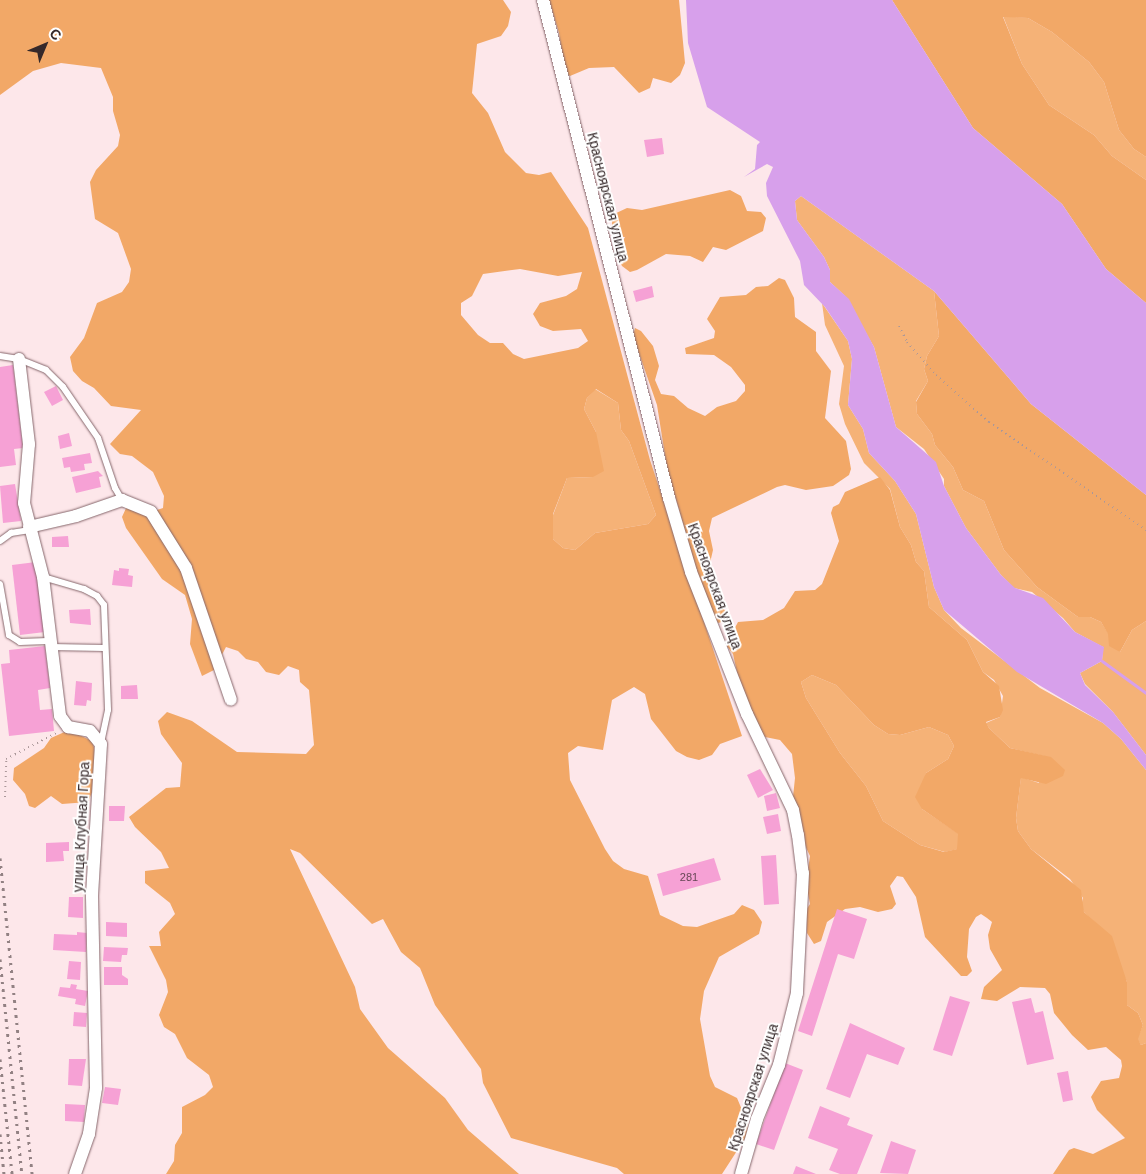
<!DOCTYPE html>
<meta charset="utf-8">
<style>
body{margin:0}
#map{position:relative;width:1146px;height:1174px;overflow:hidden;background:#fde7ea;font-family:Arial,sans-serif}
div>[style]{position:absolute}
.green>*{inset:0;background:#f5b277}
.forest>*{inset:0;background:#f2a867}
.water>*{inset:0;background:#d7a0eb}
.stream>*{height:3px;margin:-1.5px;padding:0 1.5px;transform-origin:1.5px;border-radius:1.5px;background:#d7a0eb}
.building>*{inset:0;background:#f6a1d5}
.path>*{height:2px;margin-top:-1px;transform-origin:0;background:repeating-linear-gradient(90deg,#aa9799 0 1px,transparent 0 5px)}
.roads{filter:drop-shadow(0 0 1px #86676c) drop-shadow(0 0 1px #86676c)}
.service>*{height:6px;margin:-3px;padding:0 3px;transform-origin:3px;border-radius:3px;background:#fff}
.minor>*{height:12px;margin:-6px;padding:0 6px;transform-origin:6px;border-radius:6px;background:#fff}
.rail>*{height:3px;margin-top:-1.5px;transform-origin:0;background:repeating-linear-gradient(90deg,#928183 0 2.5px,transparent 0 7.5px)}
span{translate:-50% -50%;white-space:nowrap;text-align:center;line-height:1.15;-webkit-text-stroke:4px #fff;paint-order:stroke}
.number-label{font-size:11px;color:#664755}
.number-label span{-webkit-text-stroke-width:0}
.street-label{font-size:14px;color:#36292a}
.north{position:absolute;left:20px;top:20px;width:50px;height:50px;-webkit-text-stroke:4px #fff;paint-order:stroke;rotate:45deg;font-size:14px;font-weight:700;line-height:20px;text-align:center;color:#36292a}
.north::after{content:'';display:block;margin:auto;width:18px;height:22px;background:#36292a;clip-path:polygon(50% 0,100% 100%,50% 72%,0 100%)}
</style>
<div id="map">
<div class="green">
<i style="clip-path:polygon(1003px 16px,1028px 18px,1052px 32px,1089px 62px,1104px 82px,1119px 130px,1134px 149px,1146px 157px,1146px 180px,1112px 156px,1094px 135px,1049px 105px,1022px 64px)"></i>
<i style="clip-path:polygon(801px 196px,934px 291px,939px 336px,927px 356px,924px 369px,928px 381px,916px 401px,917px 414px,932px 434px,935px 445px,953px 467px,963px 490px,984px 501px,1004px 550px,1037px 587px,1078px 617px,1090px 617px,1101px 622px,1120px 652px,1132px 630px,1146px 621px,1146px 755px,1113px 712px,1085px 684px,1080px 673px,1102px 661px,1103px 647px,1075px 632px,1063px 618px,1032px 592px,1014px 588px,1001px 575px,966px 528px,944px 486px,944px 479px,924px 449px,896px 427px,874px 347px,844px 295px,830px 282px,830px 270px,824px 257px,797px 220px,795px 201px)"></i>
<i style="clip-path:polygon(822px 303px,848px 341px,852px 359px,848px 405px,863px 429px,869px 453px,895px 481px,916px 514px,934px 587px,944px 610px,961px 628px,1040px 688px,1103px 723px,1121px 739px,1146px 770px,1146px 1043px,1141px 1045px,1137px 1039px,1143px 1025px,1138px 1013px,1127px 1005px,1127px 982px,1100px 927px,1084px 912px,1081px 906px,1083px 898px,1070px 879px,1031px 849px,1018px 831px,1016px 818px,1021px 777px,1039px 783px,1044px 756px,1010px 748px,989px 728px,986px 723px,1000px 717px,1003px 696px,994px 680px,983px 672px,967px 640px,929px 607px,924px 571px,916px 562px,911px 545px,900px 527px,890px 489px,864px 463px,845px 424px,839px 404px,844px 366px,825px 325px)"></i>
<i style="clip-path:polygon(595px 389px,618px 403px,621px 430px,629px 441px,656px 515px,648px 524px,595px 533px,575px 550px,563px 548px,553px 539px,553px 515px,567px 478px,593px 477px,596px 432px,584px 409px,587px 398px)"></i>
<i style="clip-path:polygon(812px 675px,836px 685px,874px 725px,888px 734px,900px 735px,929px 727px,948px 735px,954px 746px,948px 759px,926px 773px,922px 809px,959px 834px,958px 849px,945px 852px,920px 845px,883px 821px,866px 786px,840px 753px,806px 698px,801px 682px)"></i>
</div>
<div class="forest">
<i style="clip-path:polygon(evenodd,0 0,503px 0,511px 12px,508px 26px,501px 36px,477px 44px,472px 93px,488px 113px,505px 152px,526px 173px,539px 175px,551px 172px,588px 228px,650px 460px,742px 736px,720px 744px,712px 755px,699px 760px,687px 757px,676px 751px,651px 719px,645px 694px,634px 687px,612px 700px,603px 750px,578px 746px,568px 753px,570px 780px,605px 849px,613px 861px,624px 869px,648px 876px,660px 915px,683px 926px,697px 927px,734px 914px,742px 905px,754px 910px,762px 922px,759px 934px,719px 957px,704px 991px,700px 1019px,710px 1076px,715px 1087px,737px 1098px,748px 1124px,746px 1137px,722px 1174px,624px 1174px,617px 1168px,511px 1138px,483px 1083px,481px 1069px,435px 1005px,420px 968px,401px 952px,383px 919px,372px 924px,300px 853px,290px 849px,355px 987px,360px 1009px,388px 1048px,445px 1098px,468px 1130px,519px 1174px,166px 1174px,174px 1161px,175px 1145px,182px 1133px,182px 1107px,205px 1095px,213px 1087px,209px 1075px,187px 1058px,175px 1034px,164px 1027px,159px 1015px,168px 992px,166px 980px,149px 946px,161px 946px,159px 932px,175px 914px,170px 903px,145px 883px,145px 871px,169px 868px,161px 852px,135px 827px,129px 817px,166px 788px,180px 787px,182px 763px,161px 734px,158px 721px,167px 712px,192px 721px,237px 752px,306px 754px,314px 745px,309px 690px,300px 682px,299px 670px,288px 666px,279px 675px,266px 672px,258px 662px,246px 659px,238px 651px,226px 647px,214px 670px,202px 676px,190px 644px,192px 619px,185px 595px,162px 579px,126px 528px,122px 517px,127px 506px,151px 512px,163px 508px,164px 496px,153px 472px,132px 456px,120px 454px,110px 444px,141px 410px,111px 406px,94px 388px,82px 381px,73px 371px,70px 357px,84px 338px,97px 303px,122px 292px,129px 282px,131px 269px,118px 233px,95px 219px,90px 182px,96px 170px,118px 146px,120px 135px,113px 111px,113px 97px,101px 68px,61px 63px,33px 71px,0 95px,0 0,520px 269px,558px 276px,582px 272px,577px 289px,566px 296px,540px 303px,533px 314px,540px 326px,553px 331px,581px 329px,588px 341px,578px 348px,524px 359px,513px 354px,503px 343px,490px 343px,478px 335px,461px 315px,461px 303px,472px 296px,483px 274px,520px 269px,0 0,596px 389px,618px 403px,621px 430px,629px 441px,656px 515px,648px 524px,595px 533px,575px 550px,563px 548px,553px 539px,553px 514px,567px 478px,593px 477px,604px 471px,596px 432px,584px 409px,587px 398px,596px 389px)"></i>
<i style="clip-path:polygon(549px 0,679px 0,685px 63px,680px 75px,671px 83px,653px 78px,650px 88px,639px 93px,614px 67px,589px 68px,570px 76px,565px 72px,559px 33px)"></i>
<i style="clip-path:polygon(892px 0,1146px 0,1146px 157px,1134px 149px,1119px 130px,1104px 82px,1089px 62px,1052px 32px,1028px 18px,1003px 17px,1022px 64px,1049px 105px,1094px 135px,1112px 156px,1146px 180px,1146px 303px,1106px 269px,1062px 204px,973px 128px)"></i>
<i style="clip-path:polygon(730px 190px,741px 196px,747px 211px,761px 212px,766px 218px,763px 231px,726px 250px,713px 247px,703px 262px,690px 256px,666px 254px,637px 270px,630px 272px,622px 266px,616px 254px,625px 237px,619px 237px,612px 227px,612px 215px,627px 208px,642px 210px)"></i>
<i style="clip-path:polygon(779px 278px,785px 280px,794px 298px,795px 317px,816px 332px,816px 351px,831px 371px,825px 418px,846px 441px,851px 469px,849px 475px,833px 486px,806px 490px,785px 485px,777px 487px,712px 518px,709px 531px,713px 550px,707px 576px,726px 613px,725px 621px,718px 623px,705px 601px,667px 468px,657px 405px,633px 336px,635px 328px,641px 331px,653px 346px,659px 366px,655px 380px,661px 394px,674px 396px,688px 408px,705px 416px,717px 407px,736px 401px,745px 391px,745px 385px,731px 367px,714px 355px,686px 354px,685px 348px,714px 338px,715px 331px,707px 319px,720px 297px,746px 295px,756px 287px,768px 286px)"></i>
<i style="clip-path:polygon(934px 291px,1031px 404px,1146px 495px,1146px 621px,1132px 630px,1120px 652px,1109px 646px,1108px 634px,1101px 622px,1090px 617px,1078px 617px,1037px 587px,1004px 550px,984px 501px,963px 490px,953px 467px,935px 445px,932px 434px,917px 414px,916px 402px,928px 381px,924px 369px,927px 356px,939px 336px)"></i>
<i style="clip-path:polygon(evenodd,880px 477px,890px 490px,900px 527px,911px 545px,916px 562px,924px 571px,929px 607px,967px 640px,983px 672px,999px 686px,1003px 710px,1000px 717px,986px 722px,989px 728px,1010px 748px,1051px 757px,1065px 770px,1063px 776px,1046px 784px,1021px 778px,1016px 818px,1018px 831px,1031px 849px,1081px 890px,1084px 912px,1112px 936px,1127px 982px,1127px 1005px,1138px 1013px,1143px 1025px,1138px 1039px,1141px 1045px,1146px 1043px,1146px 1174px,1053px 1174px,1069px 1150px,1074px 1148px,1093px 1154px,1125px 1138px,1097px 1110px,1091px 1097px,1101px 1081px,1119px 1078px,1122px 1066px,1121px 1060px,1106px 1047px,1088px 1050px,1072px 1035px,1054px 1013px,1050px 994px,1045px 988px,1020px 987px,997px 1001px,981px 999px,984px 987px,1002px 970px,990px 949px,988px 935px,992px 922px,987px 918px,981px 914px,976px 917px,969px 929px,967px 957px,972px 971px,967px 976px,961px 976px,925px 937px,916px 897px,903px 877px,897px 876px,890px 886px,896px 904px,892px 909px,878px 912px,860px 907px,845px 909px,827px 922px,821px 941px,814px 944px,807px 933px,806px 910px,810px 904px,806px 883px,810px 856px,801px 837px,793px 797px,795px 778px,792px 754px,780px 740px,765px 737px,761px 732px,740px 686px,733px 654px,726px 645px,738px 622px,763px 620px,784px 608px,795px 591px,815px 590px,822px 584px,839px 541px,831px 513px,833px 507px,839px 504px,845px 492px,880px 477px,812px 675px,836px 685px,874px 725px,888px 734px,900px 735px,929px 727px,948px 735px,954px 746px,948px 759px,926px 773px,915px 797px,922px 809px,958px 834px,957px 849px,944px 852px,920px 845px,883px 821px,866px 786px,840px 753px,806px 698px,801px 682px,812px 675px)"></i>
<i style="clip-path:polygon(69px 730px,92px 741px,96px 754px,93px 790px,88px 802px,62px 804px,51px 796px,35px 808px,29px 806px,25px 794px,13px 780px,14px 768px,44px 748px,51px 738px)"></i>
</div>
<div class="water">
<i style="clip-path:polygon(686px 0,892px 0,973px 128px,1062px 204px,1106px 269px,1146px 303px,1146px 495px,1031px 404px,934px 291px,801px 196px,795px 201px,797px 220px,824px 257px,830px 270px,830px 282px,849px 299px,874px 347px,896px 427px,936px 462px,944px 486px,966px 528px,1001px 575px,1015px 588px,1043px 598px,1075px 632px,1104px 647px,1102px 661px,1080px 673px,1085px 685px,1113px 712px,1146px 755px,1146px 770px,1121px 739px,1103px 723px,1017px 672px,944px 610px,934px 587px,916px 514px,895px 481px,869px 453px,863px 429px,848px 405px,852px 359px,848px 341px,825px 307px,804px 285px,800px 261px,767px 196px,766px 183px,773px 167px,767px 164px,744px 177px,755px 169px,757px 145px,760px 142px,707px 107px,688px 43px)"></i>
</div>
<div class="stream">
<i style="left:1102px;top:661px;width:54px;rotate:36deg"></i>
</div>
<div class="building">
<i style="clip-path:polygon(662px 138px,664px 154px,647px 157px,644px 140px)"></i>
<i style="clip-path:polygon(652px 286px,654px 297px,636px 302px,633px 291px)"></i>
<i style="clip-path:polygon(13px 365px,23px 448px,14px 449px,16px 465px,0 467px,0 367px)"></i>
<i style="clip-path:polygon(56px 386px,63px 400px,52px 406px,44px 392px)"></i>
<i style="clip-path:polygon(69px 433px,72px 446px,60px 449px,58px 436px)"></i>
<i style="clip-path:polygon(90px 453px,92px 463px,84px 464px,85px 470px,71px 472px,70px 467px,64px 468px,62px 458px)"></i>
<i style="clip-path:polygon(98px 471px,103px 476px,99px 477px,101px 487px,76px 493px,72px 477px)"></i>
<i style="clip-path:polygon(15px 484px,21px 521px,3px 523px,0 486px)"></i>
<i style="clip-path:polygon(68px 536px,69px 547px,52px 547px,52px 537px)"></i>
<i style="clip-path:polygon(36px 562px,45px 632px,20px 635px,12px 565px)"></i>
<i style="clip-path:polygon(119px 568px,129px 569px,128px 575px,133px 576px,132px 587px,112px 585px,114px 570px,119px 571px)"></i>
<i style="clip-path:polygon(90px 609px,91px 625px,70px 623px,69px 610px)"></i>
<i style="clip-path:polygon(45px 646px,50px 688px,38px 690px,40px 710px,52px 709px,54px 731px,9px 736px,1px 664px,10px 663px,9px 650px)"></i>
<i style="clip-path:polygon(76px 681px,92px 683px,91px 701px,87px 700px,86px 706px,74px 705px)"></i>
<i style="clip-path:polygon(137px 685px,138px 699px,121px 699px,121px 686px)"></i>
<i style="clip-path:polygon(760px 769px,773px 790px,758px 798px,747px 775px)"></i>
<i style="clip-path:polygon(776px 793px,780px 808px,767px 811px,764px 796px)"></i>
<i style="clip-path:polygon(109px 806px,125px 806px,124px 821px,109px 821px)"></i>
<i style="clip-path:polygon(778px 814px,781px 831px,767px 834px,763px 817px)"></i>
<i style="clip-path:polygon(69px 842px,69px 851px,63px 851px,64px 861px,46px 862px,46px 843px)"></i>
<i style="clip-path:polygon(776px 855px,779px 904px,764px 905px,761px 856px)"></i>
<i style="clip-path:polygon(714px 858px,721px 880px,663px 896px,657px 874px)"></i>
<i style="clip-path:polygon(69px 897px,83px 897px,83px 918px,68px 917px)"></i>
<i style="clip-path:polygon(837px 909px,867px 919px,854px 959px,838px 954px,812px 1036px,798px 1031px)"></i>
<i style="clip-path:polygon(106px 922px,127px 923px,127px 937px,106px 936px)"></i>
<i style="clip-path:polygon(77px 932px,87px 933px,86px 952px,53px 950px,54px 934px,77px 935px)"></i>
<i style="clip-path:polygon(104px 947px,128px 948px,127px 955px,122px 955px,121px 962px,103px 961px)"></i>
<i style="clip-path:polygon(69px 961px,81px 962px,80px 980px,67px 979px)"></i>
<i style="clip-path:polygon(104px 967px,122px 967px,122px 975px,128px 979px,128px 985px,104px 985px)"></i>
<i style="clip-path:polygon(71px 984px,77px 985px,76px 989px,88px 991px,85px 1006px,75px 1004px,76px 999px,58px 996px,60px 987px,70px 988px)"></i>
<i style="clip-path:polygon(950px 996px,970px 1002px,952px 1056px,933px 1050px)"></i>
<i style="clip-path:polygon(1031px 998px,1035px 1013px,1043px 1011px,1054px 1059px,1027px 1065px,1012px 1002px)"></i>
<i style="clip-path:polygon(74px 1012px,87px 1013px,86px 1027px,73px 1026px)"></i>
<i style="clip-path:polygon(850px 1023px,905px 1048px,898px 1065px,867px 1054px,850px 1098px,826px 1089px)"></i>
<i style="clip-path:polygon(69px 1059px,86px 1059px,82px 1086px,68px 1085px)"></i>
<i style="clip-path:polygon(785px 1063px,803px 1070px,774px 1150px,756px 1144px)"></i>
<i style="clip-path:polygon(1068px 1071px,1073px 1100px,1063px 1102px,1057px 1073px)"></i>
<i style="clip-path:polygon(105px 1087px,121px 1089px,118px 1105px,102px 1103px)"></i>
<i style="clip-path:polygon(65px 1104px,85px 1105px,84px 1122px,65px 1121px)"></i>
<i style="clip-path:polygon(820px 1106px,850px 1118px,847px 1125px,873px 1135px,857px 1174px,840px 1174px,829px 1170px,838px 1149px,808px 1138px)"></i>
<i style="clip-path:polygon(891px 1141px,916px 1150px,908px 1174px,880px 1173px)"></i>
<i style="clip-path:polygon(796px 1166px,816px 1174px,793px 1174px)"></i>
</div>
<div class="path">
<i style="left:899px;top:326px;width:18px;rotate:63deg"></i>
<i style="left:907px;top:342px;width:44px;rotate:48.7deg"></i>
<i style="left:936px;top:375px;width:71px;rotate:41.6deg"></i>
<i style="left:989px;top:422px;width:191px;rotate:34.5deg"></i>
<i style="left:5px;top:797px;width:38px;rotate:-88deg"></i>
<i style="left:6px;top:759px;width:59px;rotate:-27.4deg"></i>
</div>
<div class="roads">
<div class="service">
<i style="left:0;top:356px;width:19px;rotate:9deg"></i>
<i style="left:19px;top:359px;width:29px;rotate:22deg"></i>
<i style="left:46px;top:370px;width:24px;rotate:45deg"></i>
<i style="left:63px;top:387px;width:62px;rotate:55.5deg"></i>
<i style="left:98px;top:438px;width:53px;rotate:71.2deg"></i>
<i style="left:115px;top:488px;width:14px;rotate:60deg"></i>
<i style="left:0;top:541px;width:14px;rotate:-36deg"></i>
<i style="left:11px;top:533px;width:19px;rotate:-9deg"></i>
<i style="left:43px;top:577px;width:43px;rotate:16.3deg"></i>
<i style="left:84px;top:589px;width:15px;rotate:28deg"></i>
<i style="left:97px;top:596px;width:11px;rotate:52deg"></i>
<i style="left:104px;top:605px;width:105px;rotate:87.8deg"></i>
<i style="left:108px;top:710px;width:34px;rotate:102deg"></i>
<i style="left:0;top:584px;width:52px;rotate:80deg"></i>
<i style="left:9px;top:635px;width:13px;rotate:32deg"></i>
<i style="left:20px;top:642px;width:28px;rotate:-2deg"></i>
<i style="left:51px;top:647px;width:53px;rotate:1.1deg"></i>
</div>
<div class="minor">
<i style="left:543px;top:0;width:514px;rotate:75.8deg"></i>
<i style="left:669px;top:498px;width:77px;rotate:73.4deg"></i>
<i style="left:691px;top:572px;width:153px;rotate:68.5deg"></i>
<i style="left:747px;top:714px;width:106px;rotate:64.4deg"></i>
<i style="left:793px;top:810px;width:25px;rotate:79deg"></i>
<i style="left:798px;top:835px;width:38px;rotate:83deg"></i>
<i style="left:803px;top:873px;width:120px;rotate:92.9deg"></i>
<i style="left:797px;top:993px;width:74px;rotate:104deg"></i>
<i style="left:779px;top:1065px;width:58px;rotate:112.2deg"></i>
<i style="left:757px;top:1119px;width:57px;rotate:106.2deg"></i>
<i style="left:19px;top:359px;width:86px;rotate:83.3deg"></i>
<i style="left:29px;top:444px;width:59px;rotate:94.8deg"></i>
<i style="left:24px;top:503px;width:76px;rotate:75.6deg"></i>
<i style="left:43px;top:577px;width:140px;rotate:83deg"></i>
<i style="left:60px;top:716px;width:14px;rotate:54deg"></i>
<i style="left:68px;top:727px;width:22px;rotate:10deg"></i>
<i style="left:90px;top:731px;width:17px;rotate:50deg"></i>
<i style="left:101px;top:744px;width:153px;rotate:93.4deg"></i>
<i style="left:92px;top:897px;width:191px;rotate:88.8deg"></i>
<i style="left:96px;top:1088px;width:47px;rotate:98.7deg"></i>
<i style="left:89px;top:1134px;width:42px;rotate:109.3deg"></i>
<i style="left:29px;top:527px;width:48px;rotate:-13.2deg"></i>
<i style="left:76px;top:516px;width:49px;rotate:-19.2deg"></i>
<i style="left:122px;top:500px;width:31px;rotate:22deg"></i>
<i style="left:151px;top:512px;width:66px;rotate:58deg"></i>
<i style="left:186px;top:568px;width:139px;rotate:71.2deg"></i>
</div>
</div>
<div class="rail">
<i style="left:0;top:858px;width:318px;rotate:84.2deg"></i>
<i style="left:0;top:959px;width:216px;rotate:84.2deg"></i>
<i style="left:0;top:1059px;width:116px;rotate:84deg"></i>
<i style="left:0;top:1134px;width:40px;rotate:84.3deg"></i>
</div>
<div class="number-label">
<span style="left:689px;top:877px">281</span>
</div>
<div class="street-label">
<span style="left:608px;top:197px;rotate:76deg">Красноярская улица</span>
<span style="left:715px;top:586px;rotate:70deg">Красноярская улица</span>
<span style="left:81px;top:827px;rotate:-87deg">улица Клубная Гора</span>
<span style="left:753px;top:1087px;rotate:-72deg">Красноярская улица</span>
</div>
<div class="north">С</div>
</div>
